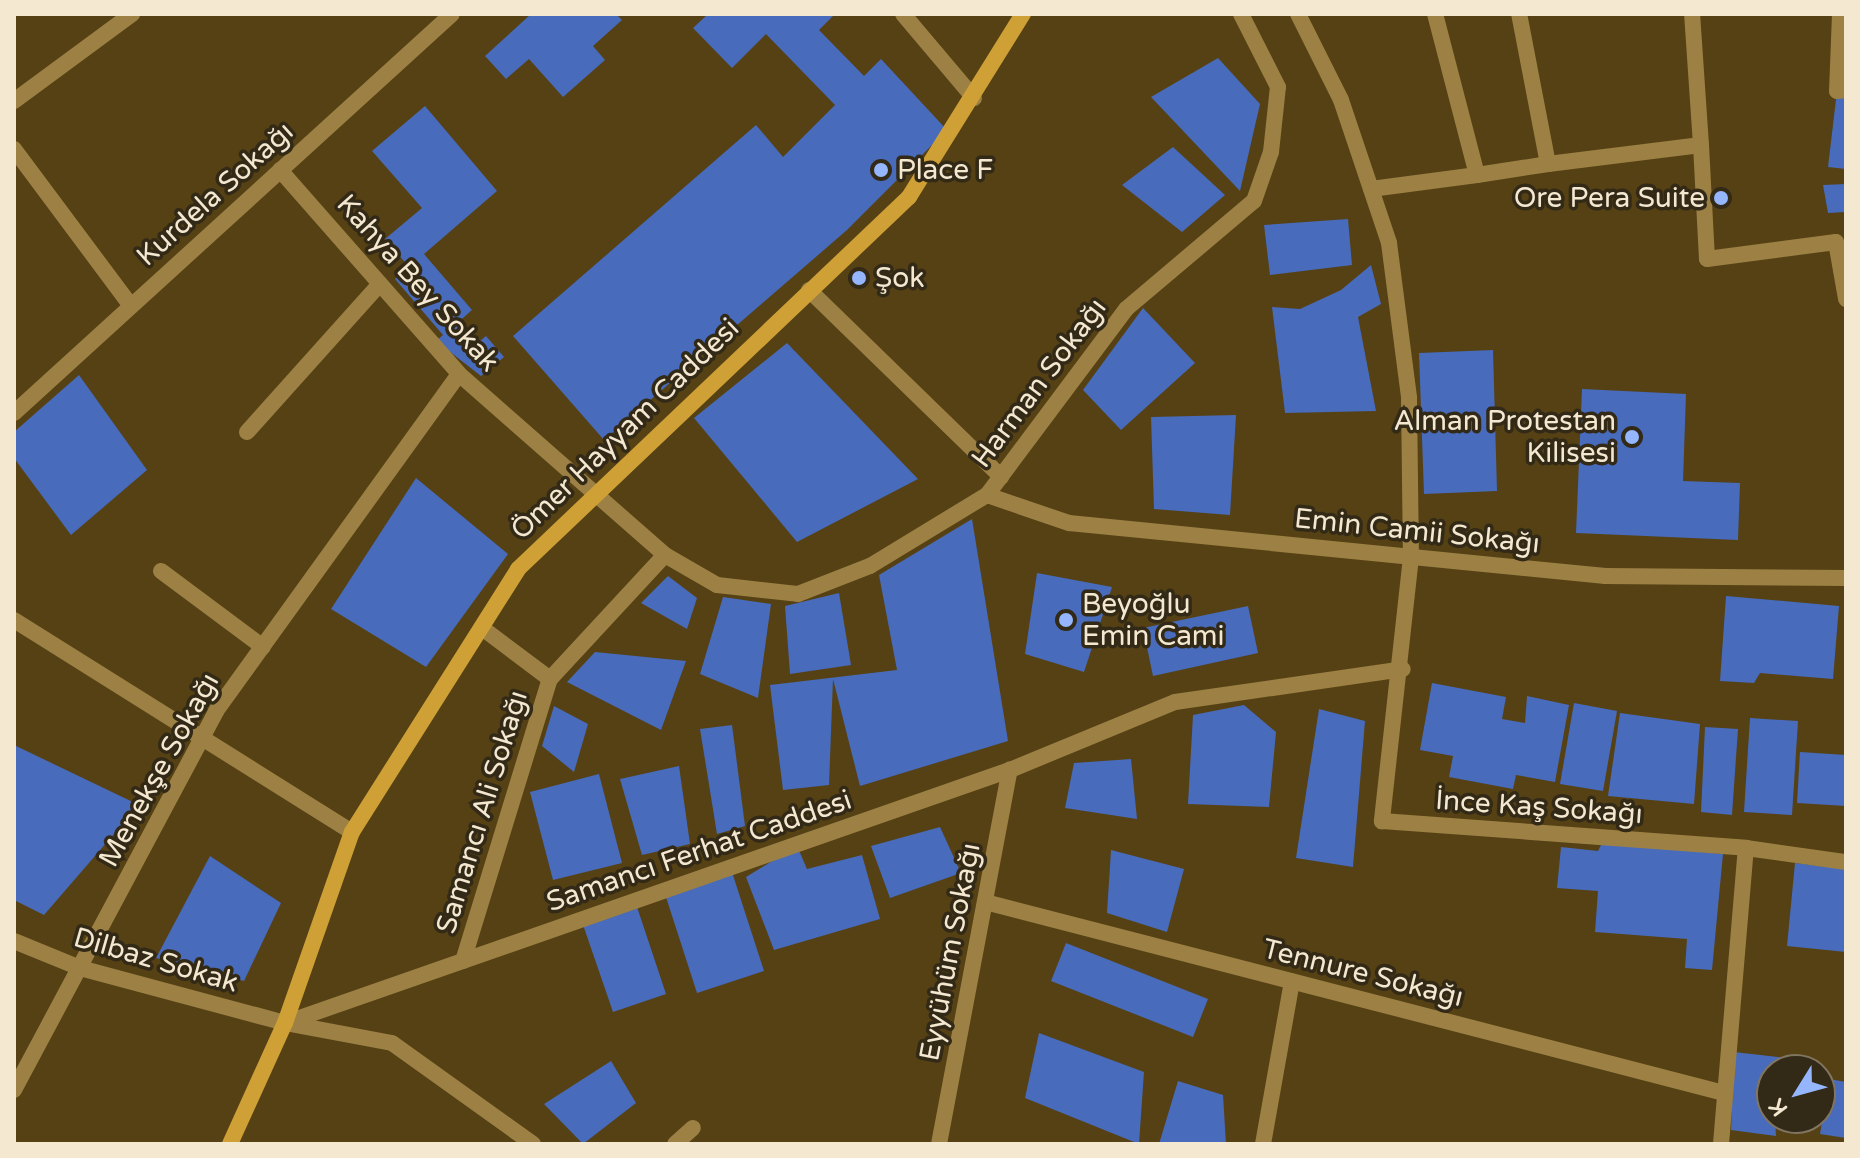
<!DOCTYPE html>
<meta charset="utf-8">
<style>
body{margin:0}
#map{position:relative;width:1860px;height:1158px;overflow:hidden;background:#554114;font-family:"Varela Round",sans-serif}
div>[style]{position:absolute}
.building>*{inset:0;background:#486bbb}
.street>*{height:16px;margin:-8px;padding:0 8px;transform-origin:8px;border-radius:8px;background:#9d8044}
.secondary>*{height:16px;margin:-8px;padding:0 8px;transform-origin:8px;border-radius:8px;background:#cea036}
.dots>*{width:22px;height:22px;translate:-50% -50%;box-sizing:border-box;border:4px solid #322917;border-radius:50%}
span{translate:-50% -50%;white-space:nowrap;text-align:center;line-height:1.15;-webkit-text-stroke:7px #322917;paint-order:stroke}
.poi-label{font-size:28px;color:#f4e8d1}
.left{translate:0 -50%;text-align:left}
.right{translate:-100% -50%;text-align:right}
.street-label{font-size:28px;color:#f4e8d1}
.frame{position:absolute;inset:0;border:16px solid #f4e8d1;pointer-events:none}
.north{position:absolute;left:1756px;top:1054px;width:80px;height:80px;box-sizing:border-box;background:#322917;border:2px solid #807561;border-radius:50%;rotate:233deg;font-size:22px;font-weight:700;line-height:32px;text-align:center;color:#f4e8d1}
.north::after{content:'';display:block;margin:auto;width:28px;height:36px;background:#95b6fd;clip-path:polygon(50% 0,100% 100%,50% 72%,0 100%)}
</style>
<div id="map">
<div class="building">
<i style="clip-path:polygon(531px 14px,616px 14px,622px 20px,593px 46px,605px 60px,563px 97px,529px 59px,506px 79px,485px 56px)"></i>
<i style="clip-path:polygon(708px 14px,835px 14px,819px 30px,864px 76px,881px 59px,947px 130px,847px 230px,604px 440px,513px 336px,756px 125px,783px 157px,835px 105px,766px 34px,732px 68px,693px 28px)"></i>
<i style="clip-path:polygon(1218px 58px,1260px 104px,1240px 191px,1151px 97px)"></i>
<i style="clip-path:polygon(1837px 91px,1846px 92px,1846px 169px,1828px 167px)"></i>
<i style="clip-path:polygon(425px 106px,497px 191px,424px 254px,472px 310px,456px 324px,474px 346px,486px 336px,504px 357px,481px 376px,436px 341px,443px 335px,395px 279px,409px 267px,385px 239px,422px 208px,372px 151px)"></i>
<i style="clip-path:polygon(1173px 147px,1225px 195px,1182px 232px,1122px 185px)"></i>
<i style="clip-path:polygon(1846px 184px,1846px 212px,1828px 213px,1823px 185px)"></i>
<i style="clip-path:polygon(1348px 219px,1352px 265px,1270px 275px,1264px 225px)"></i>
<i style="clip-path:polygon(1371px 265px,1381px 304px,1358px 317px,1376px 411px,1285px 413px,1272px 307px,1300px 309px,1341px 290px)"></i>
<i style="clip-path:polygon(1143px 308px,1195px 363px,1121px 430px,1083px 390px)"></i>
<i style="clip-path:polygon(787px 343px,918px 479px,797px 542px,694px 418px)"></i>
<i style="clip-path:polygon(1493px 350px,1497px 491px,1424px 494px,1419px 353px)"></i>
<i style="clip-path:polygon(79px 375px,147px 470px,71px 535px,14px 458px,14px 432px)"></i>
<i style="clip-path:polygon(1582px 389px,1686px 394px,1683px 481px,1740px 483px,1738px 540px,1576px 533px)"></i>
<i style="clip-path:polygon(1236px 415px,1230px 515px,1154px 509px,1151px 417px)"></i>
<i style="clip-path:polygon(416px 478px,508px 554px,426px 667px,331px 609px)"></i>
<i style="clip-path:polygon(972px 519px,1008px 741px,860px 786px,833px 679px,829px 785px,783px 790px,770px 685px,897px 670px,879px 575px)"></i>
<i style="clip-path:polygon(1037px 573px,1112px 587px,1084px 672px,1025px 654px)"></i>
<i style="clip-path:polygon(668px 576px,697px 598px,687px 629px,641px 603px)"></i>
<i style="clip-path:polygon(839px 593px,851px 665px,790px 674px,785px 606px)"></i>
<i style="clip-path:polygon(1726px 596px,1839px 606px,1833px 679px,1760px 673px,1754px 683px,1720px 681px)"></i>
<i style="clip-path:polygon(723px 597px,771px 604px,758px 698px,700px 674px)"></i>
<i style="clip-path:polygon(1248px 606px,1258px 653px,1153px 676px,1143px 628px)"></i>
<i style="clip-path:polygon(595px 652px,686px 661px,661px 730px,567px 682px)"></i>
<i style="clip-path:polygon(1432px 683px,1506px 697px,1502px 719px,1525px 723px,1527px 696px,1569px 705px,1555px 782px,1516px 775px,1513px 789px,1449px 777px,1453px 756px,1420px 750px)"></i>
<i style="clip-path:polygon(1574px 703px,1617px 711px,1603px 791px,1560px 784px)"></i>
<i style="clip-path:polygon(1244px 705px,1276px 732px,1269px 807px,1188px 804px,1193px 715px)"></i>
<i style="clip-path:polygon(554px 706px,588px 724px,574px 772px,542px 746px)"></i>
<i style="clip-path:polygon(1319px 709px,1365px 721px,1353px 867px,1296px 858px)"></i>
<i style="clip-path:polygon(1620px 713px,1700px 724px,1694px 804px,1608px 796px)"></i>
<i style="clip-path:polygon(1750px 718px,1798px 721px,1792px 815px,1744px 812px)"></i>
<i style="clip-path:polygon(732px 725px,745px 826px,717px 834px,700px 729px)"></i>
<i style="clip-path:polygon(1705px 727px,1738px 729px,1732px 815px,1701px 812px)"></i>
<i style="clip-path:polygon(14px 745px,139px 805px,44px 915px,14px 900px)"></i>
<i style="clip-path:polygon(1800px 752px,1846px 755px,1846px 806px,1797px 803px)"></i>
<i style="clip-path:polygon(1131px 759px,1137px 819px,1065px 808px,1074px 763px)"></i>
<i style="clip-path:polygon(679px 766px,690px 844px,642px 855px,620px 779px)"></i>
<i style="clip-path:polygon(599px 774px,622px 863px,553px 880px,530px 792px)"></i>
<i style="clip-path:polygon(940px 827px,961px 873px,890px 898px,871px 846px)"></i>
<i style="clip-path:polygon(1602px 843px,1723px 854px,1712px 970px,1685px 968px,1687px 939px,1595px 932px,1598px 891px,1557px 888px,1561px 847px,1598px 851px)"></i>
<i style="clip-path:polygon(797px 846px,807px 869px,862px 855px,880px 919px,774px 950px,746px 877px)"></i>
<i style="clip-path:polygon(1111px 850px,1184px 869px,1167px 932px,1107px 913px)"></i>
<i style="clip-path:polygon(210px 856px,281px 903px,244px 981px,156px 958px)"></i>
<i style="clip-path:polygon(1795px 863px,1846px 869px,1846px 952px,1787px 946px)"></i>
<i style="clip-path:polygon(731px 869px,764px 971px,697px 993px,664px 891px)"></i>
<i style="clip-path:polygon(635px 901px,666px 994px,613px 1012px,581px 919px)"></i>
<i style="clip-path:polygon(1066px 943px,1208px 999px,1193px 1037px,1051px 981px)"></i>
<i style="clip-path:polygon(1039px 1033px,1144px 1072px,1139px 1144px,1025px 1098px)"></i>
<i style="clip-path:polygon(1734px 1052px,1786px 1058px,1784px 1070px,1772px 1070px,1776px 1136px,1731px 1130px)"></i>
<i style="clip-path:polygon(611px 1061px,636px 1103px,583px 1144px,544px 1104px)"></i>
<i style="clip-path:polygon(1829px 1079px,1846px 1082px,1846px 1138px,1820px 1134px)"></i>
<i style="clip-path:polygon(1178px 1081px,1223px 1095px,1226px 1144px,1159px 1144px)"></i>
</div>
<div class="street">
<i style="left:903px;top:14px;width:110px;rotate:49.8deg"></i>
<i style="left:1298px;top:14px;width:96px;rotate:63.4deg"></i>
<i style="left:1341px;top:100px;width:151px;rotate:71.4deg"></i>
<i style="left:1389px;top:243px;width:156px;rotate:82.6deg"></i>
<i style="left:1409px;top:398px;width:159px;rotate:89.3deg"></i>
<i style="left:1411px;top:557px;width:266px;rotate:96.3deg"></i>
<i style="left:1382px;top:821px;width:365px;rotate:4.2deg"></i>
<i style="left:1746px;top:848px;width:101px;rotate:8deg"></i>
<i style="left:1840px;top:14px;width:77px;rotate:92.2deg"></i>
<i style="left:1837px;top:91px;width:9px;rotate:-6deg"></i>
<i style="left:14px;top:101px;width:147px;rotate:-36.4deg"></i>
<i style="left:1701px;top:145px;width:114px;rotate:87deg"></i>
<i style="left:1707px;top:259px;width:130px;rotate:-7.5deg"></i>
<i style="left:1836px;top:242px;width:58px;rotate:80deg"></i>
<i style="left:14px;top:149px;width:196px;rotate:53.3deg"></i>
<i style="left:1548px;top:164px;width:154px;rotate:-7.1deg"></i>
<i style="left:1701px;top:145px;width:131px;rotate:-93.9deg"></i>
<i style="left:280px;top:170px;width:271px;rotate:48.7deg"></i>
<i style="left:459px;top:374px;width:274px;rotate:41.3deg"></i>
<i style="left:665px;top:555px;width:60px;rotate:30deg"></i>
<i style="left:717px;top:585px;width:81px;rotate:6.3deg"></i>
<i style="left:798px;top:594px;width:77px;rotate:-21.3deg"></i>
<i style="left:870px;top:566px;width:137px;rotate:-31.3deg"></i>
<i style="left:987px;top:495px;width:232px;rotate:-53.2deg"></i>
<i style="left:1126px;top:309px;width:167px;rotate:-40.2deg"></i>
<i style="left:1254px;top:201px;width:52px;rotate:-70.9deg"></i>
<i style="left:1271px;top:152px;width:65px;rotate:-83.9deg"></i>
<i style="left:1278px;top:87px;width:82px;rotate:-116.9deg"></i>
<i style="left:1477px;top:175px;width:72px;rotate:-8.8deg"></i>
<i style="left:1548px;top:164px;width:153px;rotate:-100.9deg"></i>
<i style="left:1371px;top:189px;width:107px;rotate:-7.5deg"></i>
<i style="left:1477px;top:175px;width:166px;rotate:-104.6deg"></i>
<i style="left:809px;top:290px;width:268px;rotate:44.2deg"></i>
<i style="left:14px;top:413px;width:592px;rotate:-42.33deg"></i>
<i style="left:247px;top:432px;width:199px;rotate:-48.1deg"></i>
<i style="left:987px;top:495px;width:87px;rotate:18.9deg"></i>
<i style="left:1069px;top:523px;width:539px;rotate:5.65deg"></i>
<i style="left:1605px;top:576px;width:241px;rotate:0.5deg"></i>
<i style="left:161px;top:571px;width:127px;rotate:36.7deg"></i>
<i style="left:14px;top:620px;width:399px;rotate:32.1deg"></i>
<i style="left:550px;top:679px;width:169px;rotate:-47.2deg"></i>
<i style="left:989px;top:903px;width:759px;rotate:14.49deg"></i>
<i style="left:14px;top:941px;width:71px;rotate:22.2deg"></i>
<i style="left:80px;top:968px;width:212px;rotate:15deg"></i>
<i style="left:463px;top:961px;width:295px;rotate:-72.9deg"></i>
<i style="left:550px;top:679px;width:85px;rotate:-143.1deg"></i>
<i style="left:14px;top:1090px;width:429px;rotate:-61.9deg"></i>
<i style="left:216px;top:711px;width:415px;rotate:-54.2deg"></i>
<i style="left:533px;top:1144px;width:173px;rotate:-144.4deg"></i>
<i style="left:392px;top:1043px;width:109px;rotate:-169.4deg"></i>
<i style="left:285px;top:1023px;width:768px;rotate:-19.24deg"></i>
<i style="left:1010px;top:770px;width:178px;rotate:-22.4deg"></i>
<i style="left:1175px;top:702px;width:230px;rotate:-8.2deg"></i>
<i style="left:675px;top:1144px;width:24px;rotate:-42deg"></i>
<i style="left:939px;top:1144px;width:381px;rotate:-79.3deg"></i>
<i style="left:1263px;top:1144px;width:165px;rotate:-79.9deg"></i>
<i style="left:1721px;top:1144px;width:297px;rotate:-85.2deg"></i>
</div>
<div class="secondary">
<i style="left:230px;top:1144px;width:133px;rotate:-65.6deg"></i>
<i style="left:285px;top:1023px;width:202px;rotate:-70.7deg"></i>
<i style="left:352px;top:832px;width:311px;rotate:-57.7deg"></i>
<i style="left:518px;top:569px;width:540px;rotate:-43.57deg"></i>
<i style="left:909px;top:197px;width:216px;rotate:-58.1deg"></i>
</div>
<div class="dots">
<i style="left:881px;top:170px;background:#95b6fd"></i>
<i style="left:1721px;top:198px;background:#95b6fd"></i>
<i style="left:859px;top:278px;background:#95b6fd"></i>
<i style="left:1632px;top:437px;background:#95b6fd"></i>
<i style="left:1066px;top:620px;background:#95b6fd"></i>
</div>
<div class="poi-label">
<span class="left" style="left:897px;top:170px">Place F</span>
<span class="right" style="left:1705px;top:198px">Ore Pera Suite</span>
<span class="left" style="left:875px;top:278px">Şok</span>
<span class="right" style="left:1616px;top:437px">Alman Protestan<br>Kilisesi</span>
<span class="left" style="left:1082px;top:620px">Beyoğlu<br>Emin Cami</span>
</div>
<div class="street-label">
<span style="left:215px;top:194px;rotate:-42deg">Kurdela Sokağı</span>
<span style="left:418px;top:283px;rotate:48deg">Kahya Bey Sokak</span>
<span style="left:1039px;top:383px;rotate:-53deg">Harman Sokağı</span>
<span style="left:625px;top:429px;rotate:-44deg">Ömer Hayyam Caddesi</span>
<span style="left:1417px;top:531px;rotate:6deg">Emin Camii Sokağı</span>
<span style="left:159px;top:770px;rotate:-61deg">Menekşe Sokağı</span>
<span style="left:1539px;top:807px;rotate:4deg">İnce Kaş Sokağı</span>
<span style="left:482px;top:812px;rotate:-73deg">Samancı Ali Sokağı</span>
<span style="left:699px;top:851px;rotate:-19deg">Samancı Ferhat Caddesi</span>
<span style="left:950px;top:952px;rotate:-79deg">Eyyühüm Sokağı</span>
<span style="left:156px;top:960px;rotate:16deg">Dilbaz Sokak</span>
<span style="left:1363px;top:973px;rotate:14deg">Tennure Sokağı</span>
</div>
<div class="frame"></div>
<div class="north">K</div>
</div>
